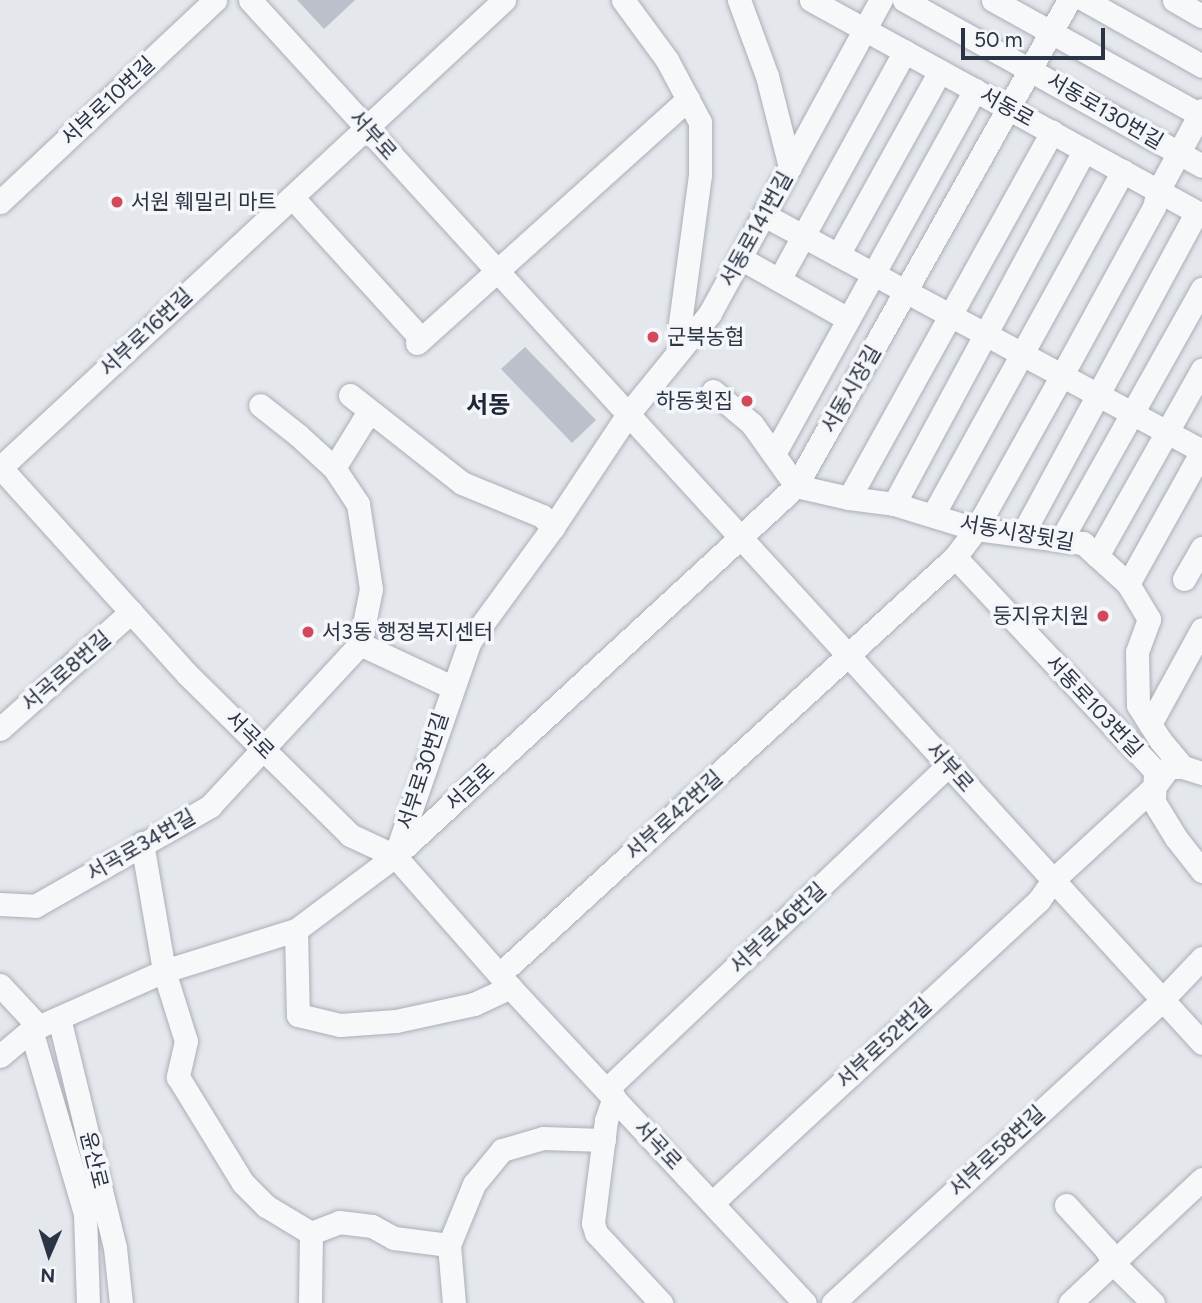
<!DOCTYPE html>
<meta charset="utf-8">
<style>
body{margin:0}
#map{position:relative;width:1202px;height:1303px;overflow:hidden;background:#e4e7ec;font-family:Figtree,"Noto Sans KR",sans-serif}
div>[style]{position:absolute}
.building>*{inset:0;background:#bbc0ca}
.roads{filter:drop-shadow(0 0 2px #a9aeb7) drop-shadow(0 0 2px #a9aeb7)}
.minor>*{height:23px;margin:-11.5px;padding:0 11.5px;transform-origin:11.5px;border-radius:11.5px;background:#f7f8fa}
.dots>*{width:19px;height:19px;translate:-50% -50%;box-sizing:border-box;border:4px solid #f4f6f9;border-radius:50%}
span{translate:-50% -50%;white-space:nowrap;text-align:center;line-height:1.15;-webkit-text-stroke:7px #f4f6f9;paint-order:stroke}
.street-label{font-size:21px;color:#2b3445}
.poi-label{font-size:21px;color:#2b3445}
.left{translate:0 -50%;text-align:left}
.right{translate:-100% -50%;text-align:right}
.quarter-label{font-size:24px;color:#1d2536;font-weight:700}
.north{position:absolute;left:14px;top:1219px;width:70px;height:70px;-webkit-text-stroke:5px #f4f6f9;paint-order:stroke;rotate:183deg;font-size:19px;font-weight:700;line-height:28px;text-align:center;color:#2b3445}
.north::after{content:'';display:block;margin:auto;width:24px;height:32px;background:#2b3445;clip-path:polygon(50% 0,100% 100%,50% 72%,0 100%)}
.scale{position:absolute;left:961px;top:28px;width:144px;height:32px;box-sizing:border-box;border:4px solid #2b3445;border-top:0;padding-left:9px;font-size:21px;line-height:24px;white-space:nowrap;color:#2b3445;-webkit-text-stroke:5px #f4f6f9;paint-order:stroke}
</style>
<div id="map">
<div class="building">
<i style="clip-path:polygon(297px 0,355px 0,324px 29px)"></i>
<i style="clip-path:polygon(525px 347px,596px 420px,572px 443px,501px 369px)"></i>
</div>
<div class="roads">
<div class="minor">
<i style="left:250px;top:0;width:1412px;rotate:47.61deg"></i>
<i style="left:623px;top:0;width:74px;rotate:53.7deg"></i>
<i style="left:667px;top:60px;width:70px;rotate:62deg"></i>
<i style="left:700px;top:122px;width:53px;rotate:90deg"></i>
<i style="left:700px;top:175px;width:149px;rotate:97.7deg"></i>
<i style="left:739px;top:0;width:81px;rotate:69.8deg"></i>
<i style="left:767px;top:76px;width:94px;rotate:75.8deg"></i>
<i style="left:811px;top:0;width:446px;rotate:28.8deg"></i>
<i style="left:904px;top:0;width:341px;rotate:29.1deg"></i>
<i style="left:993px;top:0;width:239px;rotate:29deg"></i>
<i style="left:1085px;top:0;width:134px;rotate:29.4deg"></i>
<i style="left:1174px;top:0;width:32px;rotate:30deg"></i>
<i style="left:292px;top:197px;width:192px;rotate:47.7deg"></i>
<i style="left:0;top:202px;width:295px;rotate:-43.2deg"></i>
<i style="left:764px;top:215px;width:498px;rotate:28.3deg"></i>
<i style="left:838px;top:255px;width:210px;rotate:-61deg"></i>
<i style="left:740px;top:258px;width:124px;rotate:29.5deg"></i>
<i style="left:779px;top:280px;width:261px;rotate:-61.2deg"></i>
<i style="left:417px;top:343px;width:365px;rotate:-42deg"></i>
<i style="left:713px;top:391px;width:51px;rotate:40.2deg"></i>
<i style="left:752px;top:424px;width:76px;rotate:54.6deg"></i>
<i style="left:796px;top:486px;width:54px;rotate:12.8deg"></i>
<i style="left:849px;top:498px;width:45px;rotate:7.6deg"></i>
<i style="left:894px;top:504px;width:86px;rotate:17deg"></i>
<i style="left:976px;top:529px;width:108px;rotate:7.5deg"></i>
<i style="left:1083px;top:543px;width:61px;rotate:42.3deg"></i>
<i style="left:1128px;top:584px;width:41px;rotate:59deg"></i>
<i style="left:1149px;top:619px;width:35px;rotate:110deg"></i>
<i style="left:1137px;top:652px;width:53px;rotate:88.9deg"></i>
<i style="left:1138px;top:705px;width:41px;rotate:57.8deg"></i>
<i style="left:1160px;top:740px;width:35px;rotate:50deg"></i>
<i style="left:1183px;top:767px;width:20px;rotate:18deg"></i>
<i style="left:350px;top:395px;width:142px;rotate:38.2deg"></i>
<i style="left:462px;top:483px;width:87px;rotate:22.4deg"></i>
<i style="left:542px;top:516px;width:16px;rotate:45deg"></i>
<i style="left:774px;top:454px;width:416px;rotate:-61.1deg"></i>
<i style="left:0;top:467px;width:279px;rotate:47.9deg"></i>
<i style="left:187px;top:674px;width:229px;rotate:44.6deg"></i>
<i style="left:350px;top:835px;width:50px;rotate:25deg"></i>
<i style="left:395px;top:856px;width:174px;rotate:48.7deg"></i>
<i style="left:510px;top:987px;width:432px;rotate:47deg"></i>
<i style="left:0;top:468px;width:688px;rotate:-42.88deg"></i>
<i style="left:334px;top:468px;width:55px;rotate:-58.3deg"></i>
<i style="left:363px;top:421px;width:12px;rotate:-42deg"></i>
<i style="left:849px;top:498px;width:419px;rotate:-61deg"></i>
<i style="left:894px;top:504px;width:402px;rotate:-61.7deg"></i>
<i style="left:933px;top:515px;width:393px;rotate:-61.1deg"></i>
<i style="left:1022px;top:535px;width:367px;rotate:-61.6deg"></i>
<i style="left:1061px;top:540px;width:288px;rotate:-60.7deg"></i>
<i style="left:1097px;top:556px;width:214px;rotate:-60.6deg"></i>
<i style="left:955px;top:557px;width:293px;rotate:46.9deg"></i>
<i style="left:1155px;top:771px;width:31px;rotate:92deg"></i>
<i style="left:1154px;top:802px;width:42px;rotate:58.6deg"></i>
<i style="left:1176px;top:838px;width:42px;rotate:51.8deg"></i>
<i style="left:1184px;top:579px;width:36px;rotate:-60deg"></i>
<i style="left:1128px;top:584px;width:152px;rotate:-60.9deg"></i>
<i style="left:360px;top:644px;width:102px;rotate:25.1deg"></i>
<i style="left:1150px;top:724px;width:108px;rotate:-61.3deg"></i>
<i style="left:0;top:729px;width:176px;rotate:-41.8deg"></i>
<i style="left:142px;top:843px;width:130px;rotate:80.2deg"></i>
<i style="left:164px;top:971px;width:73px;rotate:72.6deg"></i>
<i style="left:186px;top:1041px;width:37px;rotate:103deg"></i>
<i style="left:178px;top:1077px;width:124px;rotate:58.5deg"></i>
<i style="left:243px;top:1183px;width:33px;rotate:45deg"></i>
<i style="left:266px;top:1206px;width:52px;rotate:31deg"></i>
<i style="left:311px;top:1233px;width:30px;rotate:-21deg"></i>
<i style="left:339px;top:1222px;width:33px;rotate:7deg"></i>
<i style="left:372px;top:1226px;width:25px;rotate:29deg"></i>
<i style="left:394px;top:1238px;width:55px;rotate:7.3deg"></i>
<i style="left:449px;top:1245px;width:58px;rotate:85.1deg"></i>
<i style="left:396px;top:853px;width:225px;rotate:-70.8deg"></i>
<i style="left:470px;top:641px;width:141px;rotate:-53.9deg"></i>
<i style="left:553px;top:527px;width:136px;rotate:-56.4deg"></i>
<i style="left:628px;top:414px;width:130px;rotate:-50.9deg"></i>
<i style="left:710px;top:313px;width:357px;rotate:-61.4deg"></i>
<i style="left:0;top:904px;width:35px;rotate:3deg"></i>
<i style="left:35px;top:906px;width:202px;rotate:-29.7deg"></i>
<i style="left:210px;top:806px;width:221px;rotate:-47.2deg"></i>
<i style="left:360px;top:644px;width:56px;rotate:-78.7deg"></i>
<i style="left:371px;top:589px;width:86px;rotate:-98.7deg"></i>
<i style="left:358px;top:504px;width:43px;rotate:-123.7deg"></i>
<i style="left:334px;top:468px;width:49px;rotate:-137.5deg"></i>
<i style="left:298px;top:435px;width:48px;rotate:-141.7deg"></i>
<i style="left:296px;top:930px;width:85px;rotate:88.7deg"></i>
<i style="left:298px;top:1015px;width:43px;rotate:13.4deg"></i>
<i style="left:340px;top:1025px;width:56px;rotate:-4.1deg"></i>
<i style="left:396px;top:1021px;width:80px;rotate:-12.3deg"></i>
<i style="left:474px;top:1004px;width:40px;rotate:-25deg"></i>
<i style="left:500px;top:974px;width:617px;rotate:-42.5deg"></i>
<i style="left:955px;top:557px;width:35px;rotate:-53deg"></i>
<i style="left:976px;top:529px;width:176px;rotate:-60.8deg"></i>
<i style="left:1062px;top:375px;width:192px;rotate:-61.3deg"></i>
<i style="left:1154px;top:207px;width:16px;rotate:-76deg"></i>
<i style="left:1158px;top:191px;width:92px;rotate:-61.5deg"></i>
<i style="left:0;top:985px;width:57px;rotate:47.1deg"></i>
<i style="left:59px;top:1018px;width:237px;rotate:76.3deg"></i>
<i style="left:115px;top:1248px;width:55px;rotate:83.8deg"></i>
<i style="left:31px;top:1030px;width:192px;rotate:73.6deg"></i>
<i style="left:85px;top:1214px;width:89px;rotate:88.1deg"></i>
<i style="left:0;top:1056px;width:40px;rotate:-40deg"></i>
<i style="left:31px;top:1030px;width:145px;rotate:-23.9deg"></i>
<i style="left:164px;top:971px;width:138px;rotate:-17.3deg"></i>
<i style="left:296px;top:930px;width:124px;rotate:-36.8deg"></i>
<i style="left:395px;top:856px;width:546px;rotate:-42.7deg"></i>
<i style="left:796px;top:486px;width:557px;rotate:-60.68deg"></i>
<i style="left:607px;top:1089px;width:470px;rotate:-43.5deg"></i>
<i style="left:614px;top:1097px;width:24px;rotate:109deg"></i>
<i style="left:606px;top:1120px;width:104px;rotate:97.2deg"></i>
<i style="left:593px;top:1223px;width:10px;rotate:73deg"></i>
<i style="left:596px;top:1233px;width:96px;rotate:47.1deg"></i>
<i style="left:712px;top:1203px;width:446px;rotate:-42.8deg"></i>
<i style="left:1039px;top:900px;width:24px;rotate:-55deg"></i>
<i style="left:1053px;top:880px;width:137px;rotate:-42.6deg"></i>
<i style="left:1154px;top:787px;width:25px;rotate:-53deg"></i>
<i style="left:1169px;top:767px;width:14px"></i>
<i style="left:1066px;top:1205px;width:59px;rotate:47.7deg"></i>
<i style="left:1106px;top:1249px;width:17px;rotate:62deg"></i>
<i style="left:1114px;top:1264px;width:55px;rotate:45deg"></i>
<i style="left:449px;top:1245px;width:66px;rotate:-67.7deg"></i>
<i style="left:474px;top:1184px;width:44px;rotate:-50.5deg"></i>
<i style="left:502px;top:1150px;width:43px;rotate:-16.3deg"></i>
<i style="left:543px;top:1138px;width:61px;rotate:1.9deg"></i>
<i style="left:310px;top:1303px;width:70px;rotate:-89.2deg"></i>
<i style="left:833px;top:1303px;width:447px;rotate:-42.6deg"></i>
<i style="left:1162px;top:1000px;width:58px;rotate:-46.4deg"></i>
<i style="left:1070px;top:1303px;width:181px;rotate:-43.2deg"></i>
</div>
</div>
<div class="dots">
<i style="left:117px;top:202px;background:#d1495b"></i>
<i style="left:653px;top:337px;background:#d1495b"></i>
<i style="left:747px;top:401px;background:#d1495b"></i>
<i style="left:1103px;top:616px;background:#d1495b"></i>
<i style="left:308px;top:632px;background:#d1495b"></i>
</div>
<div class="street-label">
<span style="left:108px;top:101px;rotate:-43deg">서부로10번길</span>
<span style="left:1007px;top:107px;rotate:29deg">서동로</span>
<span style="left:1105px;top:111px;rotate:30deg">서동로130번길</span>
<span style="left:373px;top:135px;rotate:48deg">서부로</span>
<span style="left:756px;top:229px;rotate:-61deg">서동로141번길</span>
<span style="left:146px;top:332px;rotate:-43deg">서부로16번길</span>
<span style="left:851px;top:389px;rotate:-60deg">서동시장길</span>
<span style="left:1017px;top:533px;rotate:10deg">서동시장뒷길</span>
<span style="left:66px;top:671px;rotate:-41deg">서곡로8번길</span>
<span style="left:1094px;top:706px;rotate:47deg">서동로103번길</span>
<span style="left:250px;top:735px;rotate:45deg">서곡로</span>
<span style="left:950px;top:767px;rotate:48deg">서부로</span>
<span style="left:423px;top:771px;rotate:-72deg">서부로30번길</span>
<span style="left:470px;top:787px;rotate:-43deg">서금로</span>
<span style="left:674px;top:815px;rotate:-42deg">서부로42번길</span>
<span style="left:141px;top:845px;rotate:-30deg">서곡로34번길</span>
<span style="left:778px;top:928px;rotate:-43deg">서부로46번길</span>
<span style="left:884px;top:1043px;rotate:-43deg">서부로52번길</span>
<span style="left:658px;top:1145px;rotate:47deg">서곡로</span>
<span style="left:997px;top:1151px;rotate:-43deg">서부로58번길</span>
<span style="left:94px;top:1160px;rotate:76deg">윤산로</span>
</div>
<div class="poi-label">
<span class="left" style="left:131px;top:202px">서원 훼밀리 마트</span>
<span class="left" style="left:667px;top:337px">군북농협</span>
<span class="right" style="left:733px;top:401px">하동횟집</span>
<span class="right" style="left:1089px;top:616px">둥지유치원</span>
<span class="left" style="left:322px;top:632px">서3동 행정복지센터</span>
</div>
<div class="quarter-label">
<span style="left:488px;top:405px">서동</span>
</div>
<div class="north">N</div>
<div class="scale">50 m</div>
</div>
